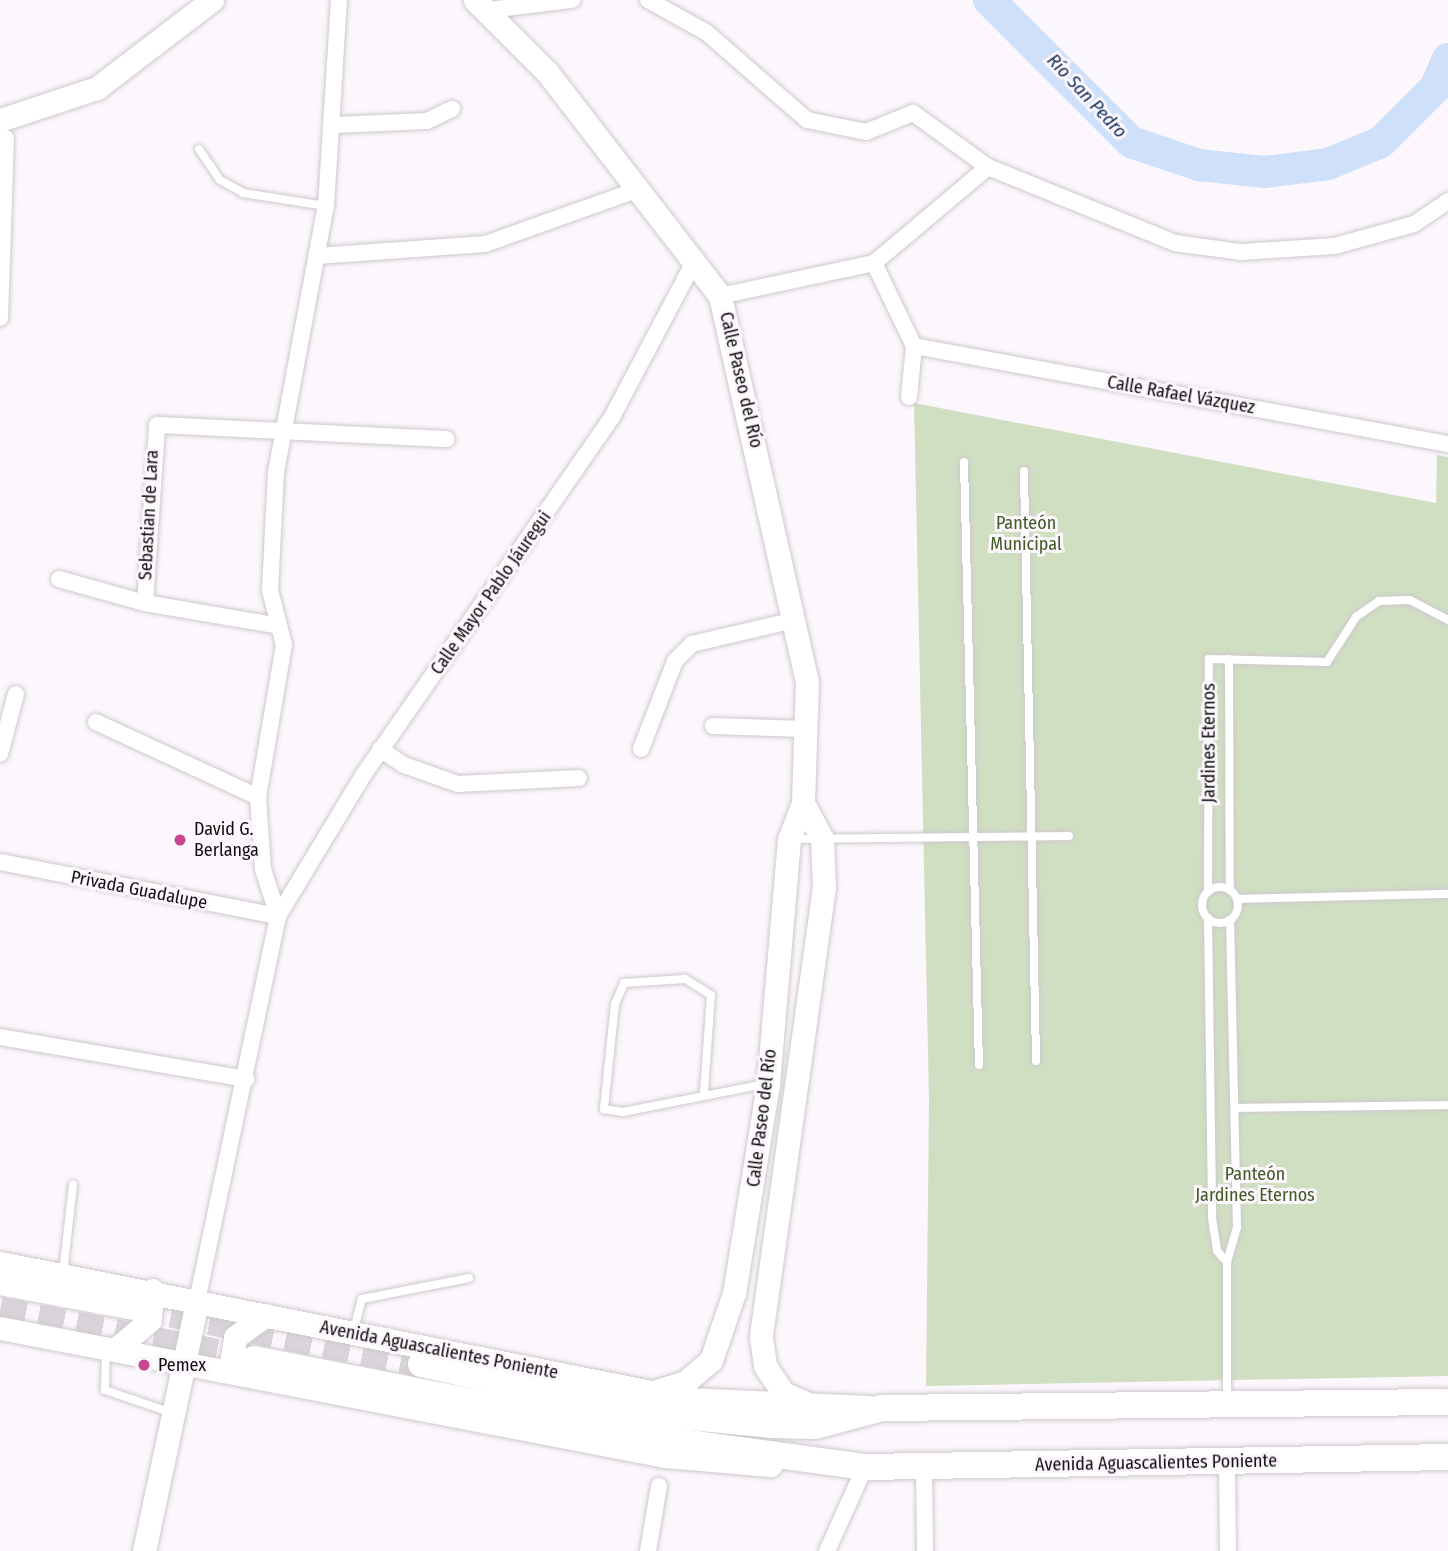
<!DOCTYPE html>
<meta charset="utf-8">
<style>
body{margin:0}
#map{position:relative;width:1448px;height:1551px;overflow:hidden;background:#fcf7fc;font-family:"Fira Sans Condensed",sans-serif}
div>[style]{position:absolute}
.green>*{inset:0;background:#d0dfc2}
.river>*{height:32px;margin:-16px;padding:0 16px;transform-origin:16px;border-radius:16px;background:#cfe0fb}
.primary-tunnel>*{height:26px;margin-top:-13px;transform-origin:0;background:repeating-linear-gradient(90deg,#d9d4d9 0 26px,transparent 0 39px)}
.roads{filter:drop-shadow(0 0 2px #cdc9cd) drop-shadow(0 0 2px #cdc9cd)}
.lane>*{height:8px;margin:-4px;padding:0 4px;transform-origin:4px;border-radius:4px;background:#fff}
.lane>.ring{margin:-4px;padding:0;box-sizing:content-box;background:none;border:8px solid #fff;border-radius:50%}
.street>*{height:16px;margin:-8px;padding:0 8px;transform-origin:8px;border-radius:8px;background:#fff}
.secondary>*{height:23px;margin:-11.5px;padding:0 11.5px;transform-origin:11.5px;border-radius:11.5px;background:#fff}
.primary>*{height:26px;margin:-13px;padding:0 13px;transform-origin:13px;border-radius:13px;background:#fff}
.dots>*{width:19px;height:19px;translate:-50% -50%;box-sizing:border-box;border:4px solid #fcf7fc;border-radius:50%}
span{translate:-50% -50%;white-space:nowrap;text-align:center;line-height:1.15;-webkit-text-stroke:6px #fcf7fc;paint-order:stroke}
.street-label{font-size:18px;color:#100f10}
.park-label{font-size:18px;color:#425a26}
.poi-label{font-size:18px;color:#100f10}
.left{translate:0 -50%;text-align:left}
.water-label{font-size:19px;color:#16305a;font-style:italic}
</style>
<div id="map">
<div class="green">
<i style="clip-path:polygon(914px 403px,1436px 503px,1437px 455px,1448px 457px,1448px 1376px,926px 1386px,929px 1100px)"></i>
</div>
<div class="river">
<i style="left:989px;top:0;width:201px;rotate:45deg"></i>
<i style="left:1131px;top:142px;width:72px;rotate:18.7deg"></i>
<i style="left:1199px;top:165px;width:65px;rotate:6.1deg"></i>
<i style="left:1264px;top:172px;width:64px;rotate:-7.1deg"></i>
<i style="left:1328px;top:164px;width:57px;rotate:-22.5deg"></i>
<i style="left:1381px;top:142px;width:76px;rotate:-45deg"></i>
<i style="left:1435px;top:88px;width:32px;rotate:-66deg"></i>
</div>
<div class="primary-tunnel">
<i style="left:133px;top:1307px;width:294px;rotate:11.2deg"></i>
<i style="left:0;top:1310px;width:259px;rotate:10.9deg"></i>
</div>
<div class="roads">
<div class="lane">
<i style="left:199px;top:149px;width:37px;rotate:56deg"></i>
<i style="left:220px;top:180px;width:26px;rotate:29deg"></i>
<i style="left:243px;top:193px;width:84px;rotate:8.9deg"></i>
<i style="left:964px;top:462px;width:603px;rotate:88.58deg"></i>
<i style="left:1024px;top:471px;width:590px;rotate:88.83deg"></i>
<i style="left:1229px;top:659px;width:231px;rotate:89.8deg"></i>
<i style="left:792px;top:839px;width:277px;rotate:-0.6deg"></i>
<i class="ring" style="left:1202px;top:887px;width:28px;height:28px"></i>
<i style="left:1208px;top:892px;width:233px;rotate:-89.8deg"></i>
<i style="left:1209px;top:659px;width:118px;rotate:1.5deg"></i>
<i style="left:1327px;top:662px;width:54px;rotate:-57.2deg"></i>
<i style="left:1356px;top:617px;width:28px;rotate:-35deg"></i>
<i style="left:1379px;top:601px;width:31px;rotate:-2deg"></i>
<i style="left:1410px;top:600px;width:43px;rotate:27.8deg"></i>
<i style="left:1237px;top:899px;width:211px;rotate:-1.4deg"></i>
<i style="left:1208px;top:918px;width:300px;rotate:89.2deg"></i>
<i style="left:1212px;top:1218px;width:33px;rotate:81deg"></i>
<i style="left:1217px;top:1251px;width:15px;rotate:48deg"></i>
<i style="left:704px;top:1092px;width:97px;rotate:-85.9deg"></i>
<i style="left:711px;top:995px;width:31px;rotate:-148deg"></i>
<i style="left:685px;top:979px;width:61px;rotate:176.2deg"></i>
<i style="left:624px;top:983px;width:23px;rotate:113deg"></i>
<i style="left:615px;top:1004px;width:106px;rotate:96deg"></i>
<i style="left:604px;top:1109px;width:19px;rotate:9deg"></i>
<i style="left:623px;top:1112px;width:145px;rotate:-11.2deg"></i>
<i style="left:1235px;top:1108px;width:213px;rotate:-0.8deg"></i>
<i style="left:63px;top:1273px;width:89px;rotate:-83.5deg"></i>
<i style="left:354px;top:1330px;width:32px;rotate:-76deg"></i>
<i style="left:362px;top:1299px;width:109px;rotate:-11.1deg"></i>
<i style="left:106px;top:1349px;width:41px;rotate:91.4deg"></i>
<i style="left:105px;top:1390px;width:71px;rotate:18.9deg"></i>
<i style="left:1227px;top:1402px;width:140px;rotate:-90deg"></i>
<i style="left:1227px;top:1262px;width:35px;rotate:-74deg"></i>
<i style="left:1237px;top:1228px;width:308px;rotate:-91.3deg"></i>
</div>
<div class="street">
<i style="left:648px;top:0;width:66px;rotate:28.9deg"></i>
<i style="left:706px;top:32px;width:134px;rotate:41.1deg"></i>
<i style="left:807px;top:120px;width:60px;rotate:11.5deg"></i>
<i style="left:866px;top:132px;width:51px;rotate:-22deg"></i>
<i style="left:913px;top:113px;width:92px;rotate:35.8deg"></i>
<i style="left:988px;top:167px;width:202px;rotate:22.1deg"></i>
<i style="left:1175px;top:243px;width:67px;rotate:7.8deg"></i>
<i style="left:1241px;top:252px;width:94px;rotate:-3.7deg"></i>
<i style="left:1335px;top:246px;width:82px;rotate:-15.6deg"></i>
<i style="left:1414px;top:224px;width:41px;rotate:-34.1deg"></i>
<i style="left:489px;top:10px;width:84px;rotate:-6.9deg"></i>
<i style="left:335px;top:125px;width:92px;rotate:-2.5deg"></i>
<i style="left:427px;top:121px;width:28px;rotate:-26deg"></i>
<i style="left:318px;top:256px;width:167px;rotate:-4.1deg"></i>
<i style="left:485px;top:244px;width:161px;rotate:-19.6deg"></i>
<i style="left:874px;top:263px;width:92px;rotate:64.3deg"></i>
<i style="left:720px;top:296px;width:157px;rotate:-12.1deg"></i>
<i style="left:874px;top:263px;width:149px;rotate:-40.1deg"></i>
<i style="left:0;top:318px;width:180px;rotate:-88.1deg"></i>
<i style="left:914px;top:346px;width:543px;rotate:10.4deg"></i>
<i style="left:909px;top:397px;width:51px;rotate:-84.4deg"></i>
<i style="left:59px;top:579px;width:89px;rotate:15.6deg"></i>
<i style="left:145px;top:603px;width:136px;rotate:9.7deg"></i>
<i style="left:145px;top:603px;width:178px;rotate:-86.1deg"></i>
<i style="left:157px;top:425px;width:290px;rotate:2.8deg"></i>
<i style="left:96px;top:722px;width:179px;rotate:24.8deg"></i>
<i style="left:713px;top:726px;width:92px;rotate:1.9deg"></i>
<i style="left:380px;top:749px;width:29px;rotate:34deg"></i>
<i style="left:404px;top:765px;width:57px;rotate:19.4deg"></i>
<i style="left:458px;top:784px;width:121px;rotate:-2.8deg"></i>
<i style="left:641px;top:749px;width:94px;rotate:-68.9deg"></i>
<i style="left:675px;top:661px;width:24px;rotate:-45deg"></i>
<i style="left:692px;top:644px;width:105px;rotate:-13.2deg"></i>
<i style="left:0;top:754px;width:62px;rotate:-75.1deg"></i>
<i style="left:0;top:862px;width:283px;rotate:11deg"></i>
<i style="left:278px;top:916px;width:166px;rotate:-58.8deg"></i>
<i style="left:364px;top:774px;width:435px;rotate:-55.2deg"></i>
<i style="left:612px;top:417px;width:173px;rotate:-62.1deg"></i>
<i style="left:0;top:1037px;width:250px;rotate:9.7deg"></i>
<i style="left:197px;top:1301px;width:393px;rotate:-78.1deg"></i>
<i style="left:278px;top:916px;width:49px;rotate:-107.7deg"></i>
<i style="left:263px;top:869px;width:72px;rotate:-94deg"></i>
<i style="left:258px;top:797px;width:154px;rotate:-80.3deg"></i>
<i style="left:284px;top:645px;width:57px;rotate:-104.3deg"></i>
<i style="left:270px;top:590px;width:118px;rotate:-87.1deg"></i>
<i style="left:276px;top:472px;width:271px;rotate:-79.4deg"></i>
<i style="left:326px;top:206px;width:206px;rotate:-86.4deg"></i>
<i style="left:1227px;top:1462px;width:89px;rotate:89.4deg"></i>
<i style="left:924px;top:1467px;width:84px;rotate:89.3deg"></i>
<i style="left:648px;top:1551px;width:66px;rotate:-80.4deg"></i>
<i style="left:827px;top:1551px;width:92px;rotate:-65.7deg"></i>
</div>
<div class="secondary">
<i style="left:475px;top:0;width:102px;rotate:45deg"></i>
<i style="left:547px;top:72px;width:283px;rotate:52.3deg"></i>
<i style="left:720px;top:296px;width:395px;rotate:77.3deg"></i>
<i style="left:807px;top:681px;width:122px;rotate:91.9deg"></i>
<i style="left:803px;top:803px;width:39px;rotate:111deg"></i>
<i style="left:789px;top:839px;width:246px;rotate:94.9deg"></i>
<i style="left:768px;top:1084px;width:212px;rotate:99.2deg"></i>
<i style="left:734px;top:1293px;width:71px;rotate:108.9deg"></i>
<i style="left:711px;top:1360px;width:33px;rotate:139deg"></i>
<i style="left:686px;top:1382px;width:37px;rotate:163deg"></i>
<i style="left:0;top:120px;width:102px;rotate:-18.3deg"></i>
<i style="left:97px;top:88px;width:145px;rotate:-37.4deg"></i>
<i style="left:803px;top:803px;width:40px;rotate:62deg"></i>
<i style="left:822px;top:838px;width:49px;rotate:87.7deg"></i>
<i style="left:824px;top:887px;width:454px;rotate:98deg"></i>
<i style="left:761px;top:1337px;width:29px;rotate:82deg"></i>
<i style="left:765px;top:1366px;width:32px;rotate:56deg"></i>
<i style="left:783px;top:1393px;width:23px;rotate:23deg"></i>
<i style="left:0;top:1263px;width:699px;rotate:11.21deg"></i>
<i style="left:686px;top:1399px;width:183px;rotate:2.5deg"></i>
<i style="left:0;top:1328px;width:677px;rotate:10.9deg"></i>
<i style="left:665px;top:1456px;width:106px;rotate:4.9deg"></i>
<i style="left:117px;top:1348px;width:43px;rotate:-40.3deg"></i>
<i style="left:150px;top:1320px;width:30px;rotate:-86deg"></i>
<i style="left:241px;top:1373px;width:18px;rotate:-119deg"></i>
<i style="left:232px;top:1357px;width:20px;rotate:-81deg"></i>
<i style="left:235px;top:1337px;width:38px;rotate:-35deg"></i>
<i style="left:144px;top:1551px;width:256px;rotate:-78deg"></i>
</div>
<div class="primary">
<i style="left:0;top:1282px;width:135px;rotate:10.6deg"></i>
<i style="left:254px;top:1359px;width:421px;rotate:11.1deg"></i>
<i style="left:667px;top:1440px;width:200px;rotate:7.8deg"></i>
<i style="left:865px;top:1467px;width:583px;rotate:-0.98deg"></i>
<i style="left:421px;top:1364px;width:225px;rotate:12.3deg"></i>
<i style="left:641px;top:1412px;width:132px;rotate:5.7deg"></i>
<i style="left:772px;top:1425px;width:43px;rotate:1.3deg"></i>
<i style="left:815px;top:1426px;width:69px;rotate:-15deg"></i>
<i style="left:882px;top:1408px;width:566px;rotate:-0.61deg"></i>
</div>
</div>
<div class="dots">
<i style="left:180px;top:840px;background:#c94790"></i>
<i style="left:144px;top:1365px;background:#c94790"></i>
</div>
<div class="street-label">
<span style="left:741px;top:380px;rotate:77deg">Calle Paseo del Río</span>
<span style="left:1181px;top:395px;rotate:10deg">Calle Rafael Vázquez</span>
<span style="left:149px;top:515px;rotate:-87deg">Sebastian de Lara</span>
<span style="left:491px;top:593px;rotate:-55deg">Calle Mayor Pablo Jáuregui</span>
<span style="left:1209px;top:743px;rotate:-90deg">Jardines Eternos</span>
<span style="left:139px;top:890px;rotate:11deg">Privada Guadalupe</span>
<span style="left:762px;top:1118px;rotate:-83deg">Calle Paseo del Río</span>
<span style="left:439px;top:1350px;rotate:11deg">Avenida Aguascalientes Poniente</span>
<span style="left:1156px;top:1463px;rotate:-1deg">Avenida Aguascalientes Poniente</span>
</div>
<div class="park-label">
<span style="left:1026px;top:534px">Panteón<br>Municipal</span>
<span style="left:1255px;top:1185px">Panteón<br>Jardines Eternos</span>
</div>
<div class="poi-label">
<span class="left" style="left:194px;top:840px">David G.<br>Berlanga</span>
<span class="left" style="left:158px;top:1365px">Pemex</span>
</div>
<div class="water-label">
<span style="left:1087px;top:96px;rotate:47deg">Río San Pedro</span>
</div>
</div>
